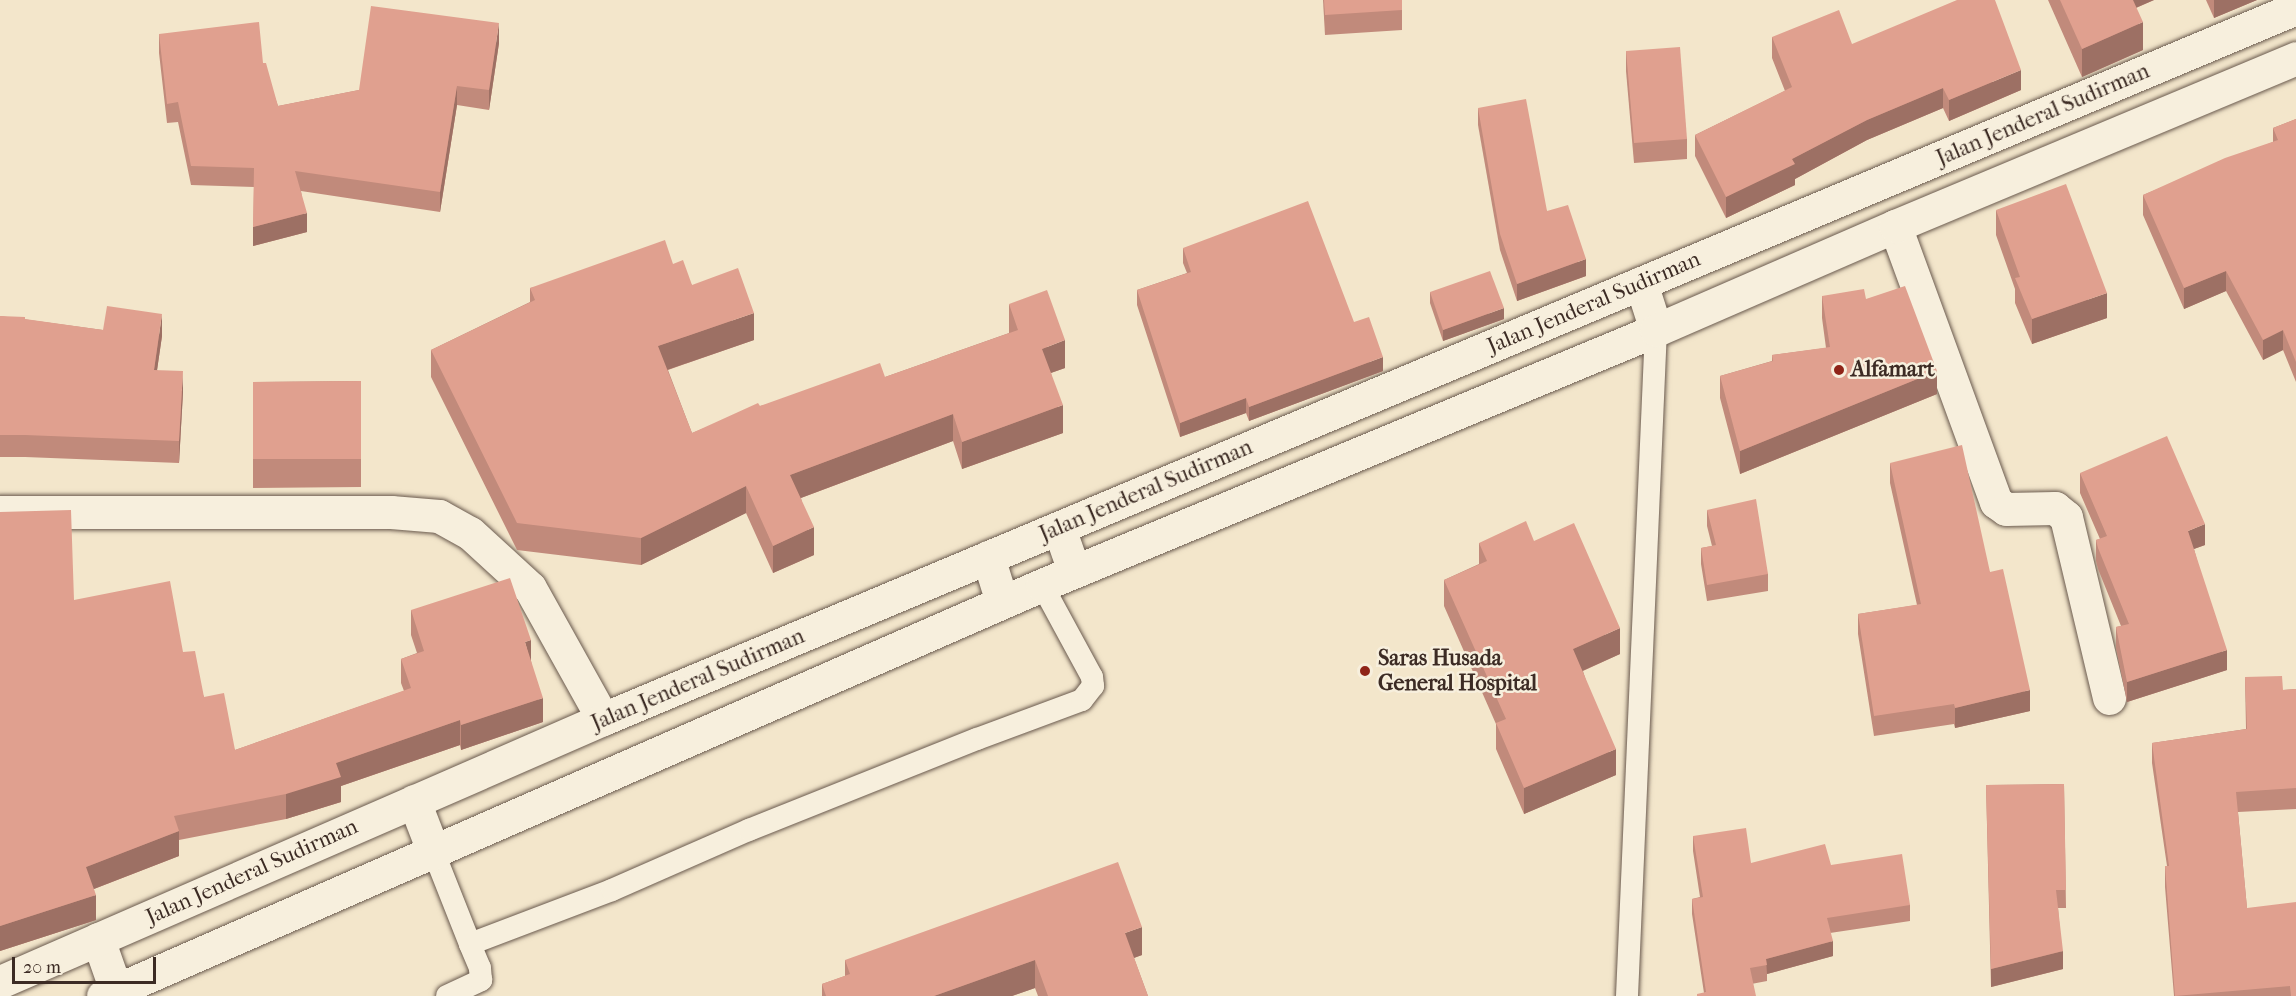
<!DOCTYPE html>
<style>
body{margin:0}
#map{position:relative;width:2296px;height:996px;overflow:hidden;background:#f3e6cb;font-family:"IM FELL French Canon",serif}
div>[style]{position:absolute}
.roads{filter:drop-shadow(0 0 2px #6a5a4e) drop-shadow(0 0 2px #6a5a4e)}
.lane>*{height:22px;margin:-11px;padding:0 11px;transform-origin:11px;border-radius:11px;background:#f7efdd}
.street>*{height:33px;margin:-16.5px;padding:0 16.5px;transform-origin:16.5px;border-radius:16.5px;background:#f7efdd}
.secondary>*{height:33px;margin:-16.5px;padding:0 16.5px;transform-origin:16.5px;border-radius:16.5px;background:#f7efdd}
.wall>*{inset:0;background:#c18a7b}
.shaded-wall>*{inset:0;background:#9d7064}
.building>*{inset:0;background:#e0a08f}
.dots>*{width:16px;height:16px;translate:-50% -50%;box-sizing:border-box;border:3px solid #f7efdd;border-radius:50%}
span{translate:-50% -50%;white-space:nowrap;text-align:center;line-height:1.15;-webkit-text-stroke:5px #f7efdd;paint-order:stroke}
.street-label{font-size:22px;color:#3c2b24}
.poi-label{font-size:22px;color:#3c2b24;font-weight:700}
.left{translate:0 -50%;text-align:left}
.scale{position:absolute;left:12px;top:957px;width:144px;height:27px;box-sizing:border-box;border:3px solid #3c2b24;border-top:0;padding-left:8px;font-size:18px;line-height:21px;white-space:nowrap;color:#3c2b24;-webkit-text-stroke:4px #f7efdd;paint-order:stroke}
</style>
<div id="map">
<div class="roads">
<div class="lane">
<i style="left:434px;top:853px;width:98px;rotate:68.4deg"></i>
<i style="left:447px;top:996px;width:38px;rotate:-25deg"></i>
<i style="left:481px;top:980px;width:12px;rotate:-95deg"></i>
<i style="left:480px;top:968px;width:26px;rotate:-113deg"></i>
<i style="left:470px;top:944px;width:152px;rotate:-20.8deg"></i>
<i style="left:612px;top:890px;width:150px;rotate:-23.7deg"></i>
<i style="left:749px;top:830px;width:245px;rotate:-21.8deg"></i>
<i style="left:977px;top:739px;width:112px;rotate:-20.4deg"></i>
<i style="left:1082px;top:700px;width:18px;rotate:-52deg"></i>
<i style="left:1093px;top:686px;width:9px;rotate:-96deg"></i>
<i style="left:1092px;top:677px;width:105px;rotate:-118.5deg"></i>
<i style="left:1627px;top:996px;width:667px;rotate:-87.51deg"></i>
</div>
<div class="street">
<i style="left:1895px;top:226px;width:294px;rotate:69.9deg"></i>
<i style="left:1996px;top:502px;width:12px;rotate:35deg"></i>
<i style="left:2006px;top:509px;width:49px;rotate:-1.2deg"></i>
<i style="left:2055px;top:508px;width:14px;rotate:39deg"></i>
<i style="left:2066px;top:517px;width:186px;rotate:76.6deg"></i>
<i style="left:1641px;top:283px;width:49px;rotate:72.3deg"></i>
<i style="left:0;top:512px;width:391px"></i>
<i style="left:391px;top:512px;width:48px;rotate:4.8deg"></i>
<i style="left:439px;top:516px;width:35px;rotate:29deg"></i>
<i style="left:470px;top:533px;width:81px;rotate:42.5deg"></i>
<i style="left:530px;top:588px;width:150px;rotate:60.9deg"></i>
<i style="left:1059px;top:528px;width:46px;rotate:70.8deg"></i>
<i style="left:988px;top:557px;width:47px;rotate:72.7deg"></i>
<i style="left:414px;top:801px;width:56px;rotate:69deg"></i>
<i style="left:98px;top:939px;width:54px;rotate:70.6deg"></i>
</div>
<div class="secondary">
<i style="left:0;top:982px;width:658px;rotate:-23.56deg"></i>
<i style="left:603px;top:719px;width:1836px;rotate:-22.78deg"></i>
<i style="left:103px;top:996px;width:1025px;rotate:-23.64deg"></i>
<i style="left:1042px;top:585px;width:665px;rotate:-22.55deg"></i>
<i style="left:1656px;top:330px;width:261px;rotate:-23.5deg"></i>
<i style="left:1895px;top:226px;width:435px;rotate:-22.7deg"></i>
</div>
</div>
<div class="wall">
<i style="clip-path:polygon(1323px 0,1402px 0,1402px 30px,1325px 35px)"></i>
<i style="clip-path:polygon(2048px 0,2154px 0,2136px 8px,2143px 50px,2082px 77px)"></i>
<i style="clip-path:polygon(2206px 0,2257px 0,2214px 18px)"></i>
<i style="clip-path:polygon(159px 34px,263px 63px,278px 106px,359px 90px,499px 43px,489px 110px,457px 105px,440px 212px,301px 191px,307px 232px,253px 246px,254px 187px,191px 185px,178px 122px,167px 123px,159px 53px)"></i>
<i style="clip-path:polygon(1772px 37px,1852px 44px,2021px 90px,1949px 121px,1943px 108px,1867px 140px,1795px 179px,1795px 185px,1726px 218px,1695px 156px,1695px 135px,1785px 91px,1772px 58px)"></i>
<i style="clip-path:polygon(1626px 51px,1687px 139px,1687px 159px,1634px 163px,1626px 71px)"></i>
<i style="clip-path:polygon(1478px 108px,1547px 211px,1586px 276px,1517px 301px,1500px 250px,1478px 125px)"></i>
<i style="clip-path:polygon(2296px 119px,2296px 382px,2283px 350px,2263px 360px,2226px 291px,2184px 309px,2143px 215px,2143px 195px,2273px 142px,2273px 128px)"></i>
<i style="clip-path:polygon(1996px 210px,2107px 318px,2032px 344px,2015px 303px,2015px 289px,1996px 235px)"></i>
<i style="clip-path:polygon(1183px 248px,1383px 371px,1249px 421px,1246px 413px,1180px 437px,1137px 305px,1137px 290px,1187px 273px,1183px 263px)"></i>
<i style="clip-path:polygon(673px 264px,692px 285px,754px 340px,668px 370px,692px 433px,760px 406px,885px 377px,1009px 333px,1009px 304px,1065px 368px,1051px 373px,1063px 433px,962px 469px,953px 441px,801px 498px,814px 555px,773px 573px,746px 513px,641px 565px,517px 550px,431px 377px,431px 350px,530px 302px,530px 288px)"></i>
<i style="clip-path:polygon(1430px 292px,1504px 319px,1443px 341px,1430px 303px)"></i>
<i style="clip-path:polygon(1822px 296px,1866px 299px,1937px 394px,1740px 474px,1720px 398px,1720px 376px,1772px 361px,1772px 355px,1826px 348px,1822px 318px)"></i>
<i style="clip-path:polygon(0 316px,103px 330px,162px 336px,157px 370px,183px 392px,179px 463px,25px 457px,0 457px)"></i>
<i style="clip-path:polygon(361px 381px,361px 487px,253px 488px,253px 382px)"></i>
<i style="clip-path:polygon(1890px 463px,1990px 572px,2030px 711px,1955px 728px,1954px 724px,1874px 736px,1858px 634px,1858px 614px,1917px 605px,1890px 483px)"></i>
<i style="clip-path:polygon(2080px 473px,2205px 545px,2194px 549px,2227px 670px,2127px 702px,2116px 648px,2116px 627px,2121px 626px,2098px 569px,2096px 561px,2096px 540px,2100px 539px,2080px 493px)"></i>
<i style="clip-path:polygon(1707px 510px,1768px 574px,1768px 591px,1707px 601px,1701px 564px,1701px 548px,1712px 546px,1707px 526px)"></i>
<i style="clip-path:polygon(0 512px,74px 600px,183px 652px,204px 697px,235px 750px,404px 691px,401px 683px,401px 659px,417px 653px,411px 635px,411px 610px,531px 661px,543px 722px,461px 750px,460px 745px,341px 786px,341px 802px,286px 819px,179px 840px,179px 856px,94px 889px,96px 920px,0 951px)"></i>
<i style="clip-path:polygon(1534px 541px,1620px 654px,1583px 671px,1616px 775px,1524px 814px,1496px 749px,1496px 724px,1444px 606px,1444px 580px,1479px 564px,1479px 543px)"></i>
<i style="clip-path:polygon(2245px 677px,2283px 690px,2296px 689px,2296px 809px,2238px 812px,2247px 908px,2296px 996px,2174px 996px,2165px 887px,2165px 866px,2167px 866px,2152px 763px,2152px 743px,2246px 729px)"></i>
<i style="clip-path:polygon(2064px 784px,2066px 908px,2058px 908px,2063px 969px,1991px 987px,1986px 785px)"></i>
<i style="clip-path:polygon(1693px 836px,1751px 863px,1831px 865px,1910px 905px,1910px 921px,1830px 933px,1833px 956px,1767px 974px,1767px 981px,1704px 993px,1692px 914px,1692px 899px,1700px 897px,1693px 851px)"></i>
<i style="clip-path:polygon(1142px 955px,1134px 958px,1148px 996px,1038px 996px,1035px 988px,1012px 996px,822px 996px,822px 984px,845px 976px,845px 960px)"></i>
</div>
<div class="shaded-wall">
<i style="clip-path:polygon(2126px 0,2154px 0,2126px 12px)"></i>
<i style="clip-path:polygon(2214px 0,2257px 0,2214px 18px)"></i>
<i style="clip-path:polygon(2143px 22px,2143px 50px,2082px 77px,2082px 49px)"></i>
<i style="clip-path:polygon(499px 23px,499px 43px,489px 110px,489px 90px)"></i>
<i style="clip-path:polygon(2021px 70px,2021px 90px,1949px 121px,1949px 100px)"></i>
<i style="clip-path:polygon(457px 86px,457px 105px,440px 212px,440px 192px)"></i>
<i style="clip-path:polygon(1943px 88px,1943px 108px,1867px 140px,1795px 179px,1795px 185px,1726px 218px,1726px 197px,1792px 159px,1867px 120px)"></i>
<i style="clip-path:polygon(307px 213px,307px 232px,253px 246px,253px 227px)"></i>
<i style="clip-path:polygon(1586px 259px,1586px 276px,1517px 301px,1517px 284px)"></i>
<i style="clip-path:polygon(2226px 271px,2226px 291px,2184px 309px,2184px 288px)"></i>
<i style="clip-path:polygon(2107px 293px,2107px 318px,2032px 344px,2032px 319px)"></i>
<i style="clip-path:polygon(1504px 308px,1504px 319px,1443px 341px,1443px 330px)"></i>
<i style="clip-path:polygon(754px 313px,754px 340px,658px 373px,658px 346px)"></i>
<i style="clip-path:polygon(162px 314px,162px 336px,154px 391px,154px 370px)"></i>
<i style="clip-path:polygon(2283px 330px,2283px 350px,2263px 360px,2263px 340px)"></i>
<i style="clip-path:polygon(1065px 340px,1065px 368px,1042px 376px,1042px 349px)"></i>
<i style="clip-path:polygon(1383px 357px,1383px 371px,1249px 421px,1249px 407px)"></i>
<i style="clip-path:polygon(183px 371px,183px 392px,179px 463px,179px 441px)"></i>
<i style="clip-path:polygon(1937px 371px,1937px 394px,1740px 474px,1740px 451px)"></i>
<i style="clip-path:polygon(1246px 398px,1246px 413px,1180px 437px,1180px 423px)"></i>
<i style="clip-path:polygon(1063px 405px,1063px 433px,962px 469px,962px 442px)"></i>
<i style="clip-path:polygon(953px 414px,953px 441px,790px 502px,790px 475px)"></i>
<i style="clip-path:polygon(746px 486px,746px 513px,641px 565px,641px 538px)"></i>
<i style="clip-path:polygon(2205px 524px,2205px 545px,2188px 551px,2188px 531px)"></i>
<i style="clip-path:polygon(814px 527px,814px 555px,773px 573px,773px 546px)"></i>
<i style="clip-path:polygon(1620px 628px,1620px 654px,1573px 675px,1573px 649px)"></i>
<i style="clip-path:polygon(531px 640px,531px 665px,525px 642px)"></i>
<i style="clip-path:polygon(2227px 650px,2227px 670px,2127px 702px,2127px 682px)"></i>
<i style="clip-path:polygon(2030px 690px,2030px 711px,1955px 728px,1955px 708px)"></i>
<i style="clip-path:polygon(543px 698px,543px 722px,461px 750px,461px 725px)"></i>
<i style="clip-path:polygon(460px 720px,460px 745px,341px 786px,341px 802px,286px 819px,286px 794px,336px 763px)"></i>
<i style="clip-path:polygon(1616px 749px,1616px 775px,1524px 814px,1524px 788px)"></i>
<i style="clip-path:polygon(179px 831px,179px 856px,86px 892px,86px 867px)"></i>
<i style="clip-path:polygon(96px 895px,96px 920px,0 951px,0 926px)"></i>
<i style="clip-path:polygon(1142px 927px,1142px 955px,1125px 961px,1125px 933px)"></i>
<i style="clip-path:polygon(1833px 941px,1833px 956px,1767px 974px,1766px 959px)"></i>
<i style="clip-path:polygon(2063px 951px,2063px 969px,1991px 987px,1991px 969px)"></i>
<i style="clip-path:polygon(1035px 960px,1035px 988px,1012px 996px,934px 996px)"></i>
</div>
<div class="building">
<i style="clip-path:polygon(1324px 0,1402px 0,1402px 10px,1325px 15px)"></i>
<i style="clip-path:polygon(1957px 0,1995px 0,2021px 70px,1949px 100px,1943px 88px,1867px 120px,1792px 159px,1795px 164px,1726px 197px,1695px 135px,1792px 87px,1772px 37px,1839px 10px,1852px 44px)"></i>
<i style="clip-path:polygon(2060px 0,2133px 0,2143px 22px,2082px 49px)"></i>
<i style="clip-path:polygon(371px 6px,499px 23px,489px 90px,457px 86px,440px 192px,295px 171px,307px 213px,253px 227px,254px 168px,191px 166px,178px 102px,167px 104px,159px 34px,259px 22px,263px 63px,266px 63px,278px 106px,359px 90px)"></i>
<i style="clip-path:polygon(1680px 47px,1687px 139px,1634px 143px,1626px 51px)"></i>
<i style="clip-path:polygon(1526px 99px,1547px 211px,1568px 205px,1586px 259px,1517px 284px,1500px 234px,1478px 108px)"></i>
<i style="clip-path:polygon(2296px 119px,2296px 362px,2283px 330px,2263px 340px,2226px 271px,2184px 288px,2143px 195px,2225px 158px,2278px 140px,2273px 128px)"></i>
<i style="clip-path:polygon(2066px 184px,2107px 293px,2032px 319px,2015px 278px,2020px 277px,1996px 210px)"></i>
<i style="clip-path:polygon(1308px 201px,1354px 322px,1369px 317px,1383px 357px,1249px 407px,1246px 398px,1180px 423px,1137px 290px,1191px 272px,1183px 248px)"></i>
<i style="clip-path:polygon(665px 240px,673px 264px,683px 260px,692px 285px,738px 268px,754px 313px,658px 346px,692px 433px,758px 403px,760px 406px,880px 363px,885px 377px,1018px 330px,1009px 304px,1047px 290px,1065px 340px,1042px 349px,1063px 405px,962px 442px,953px 414px,790px 475px,814px 527px,773px 546px,746px 486px,641px 538px,517px 523px,431px 350px,535px 300px,530px 288px)"></i>
<i style="clip-path:polygon(1490px 271px,1504px 308px,1443px 330px,1430px 292px)"></i>
<i style="clip-path:polygon(1905px 286px,1937px 371px,1740px 451px,1720px 376px,1773px 361px,1772px 355px,1830px 347px,1822px 296px,1864px 289px,1866px 299px)"></i>
<i style="clip-path:polygon(107px 306px,162px 314px,154px 370px,183px 371px,179px 441px,25px 435px,0 435px,0 316px,25px 317px,25px 319px,103px 330px)"></i>
<i style="clip-path:polygon(361px 381px,361px 459px,253px 459px,253px 382px)"></i>
<i style="clip-path:polygon(2167px 436px,2205px 524px,2188px 531px,2227px 650px,2127px 682px,2116px 627px,2129px 624px,2098px 548px,2096px 540px,2107px 536px,2080px 473px)"></i>
<i style="clip-path:polygon(1962px 445px,1990px 572px,2003px 569px,2030px 690px,1955px 708px,1954px 704px,1874px 716px,1858px 614px,1921px 604px,1890px 463px)"></i>
<i style="clip-path:polygon(1756px 499px,1768px 574px,1707px 585px,1701px 548px,1716px 545px,1707px 510px)"></i>
<i style="clip-path:polygon(71px 510px,74px 600px,170px 581px,183px 652px,195px 651px,204px 697px,224px 693px,235px 750px,411px 688px,401px 659px,424px 651px,411px 610px,510px 578px,531px 640px,525px 642px,543px 698px,461px 725px,460px 720px,336px 763px,341px 777px,286px 794px,174px 816px,179px 831px,86px 867px,96px 895px,0 926px,0 512px)"></i>
<i style="clip-path:polygon(1526px 521px,1534px 541px,1574px 523px,1620px 628px,1573px 649px,1616px 749px,1524px 788px,1496px 723px,1506px 719px,1444px 580px,1487px 561px,1479px 543px)"></i>
<i style="clip-path:polygon(2282px 676px,2283px 690px,2296px 689px,2296px 788px,2236px 792px,2247px 908px,2296px 902px,2296px 996px,2291px 996px,2290px 986px,2175px 996px,2165px 866px,2169px 866px,2152px 743px,2247px 729px,2245px 677px)"></i>
<i style="clip-path:polygon(2064px 784px,2066px 890px,2056px 890px,2063px 951px,1991px 969px,1986px 785px)"></i>
<i style="clip-path:polygon(1746px 828px,1751px 863px,1825px 844px,1831px 865px,1902px 854px,1910px 905px,1827px 918px,1833px 941px,1766px 959px,1767px 965px,1750px 968px,1756px 996px,1697px 996px,1697px 994px,1706px 992px,1692px 899px,1703px 897px,1693px 836px)"></i>
<i style="clip-path:polygon(1118px 862px,1142px 927px,1125px 933px,1148px 996px,1048px 996px,1035px 960px,934px 996px,826px 996px,822px 984px,850px 974px,845px 960px)"></i>
</div>
<div class="dots">
<i style="left:1839px;top:370px;background:#8f2418"></i>
<i style="left:1365px;top:671px;background:#8f2418"></i>
</div>
<div class="street-label">
<span style="left:2043px;top:115px;rotate:-23deg">Jalan Jenderal Sudirman</span>
<span style="left:1594px;top:303px;rotate:-23deg">Jalan Jenderal Sudirman</span>
<span style="left:1146px;top:491px;rotate:-23deg">Jalan Jenderal Sudirman</span>
<span style="left:698px;top:680px;rotate:-23deg">Jalan Jenderal Sudirman</span>
<span style="left:252px;top:872px;rotate:-24deg">Jalan Jenderal Sudirman</span>
</div>
<div class="poi-label">
<span class="left" style="left:1851px;top:370px">Alfamart</span>
<span class="left" style="left:1378px;top:671px">Saras Husada<br>General Hospital</span>
</div>
<div class="scale">20 m</div>
</div>
